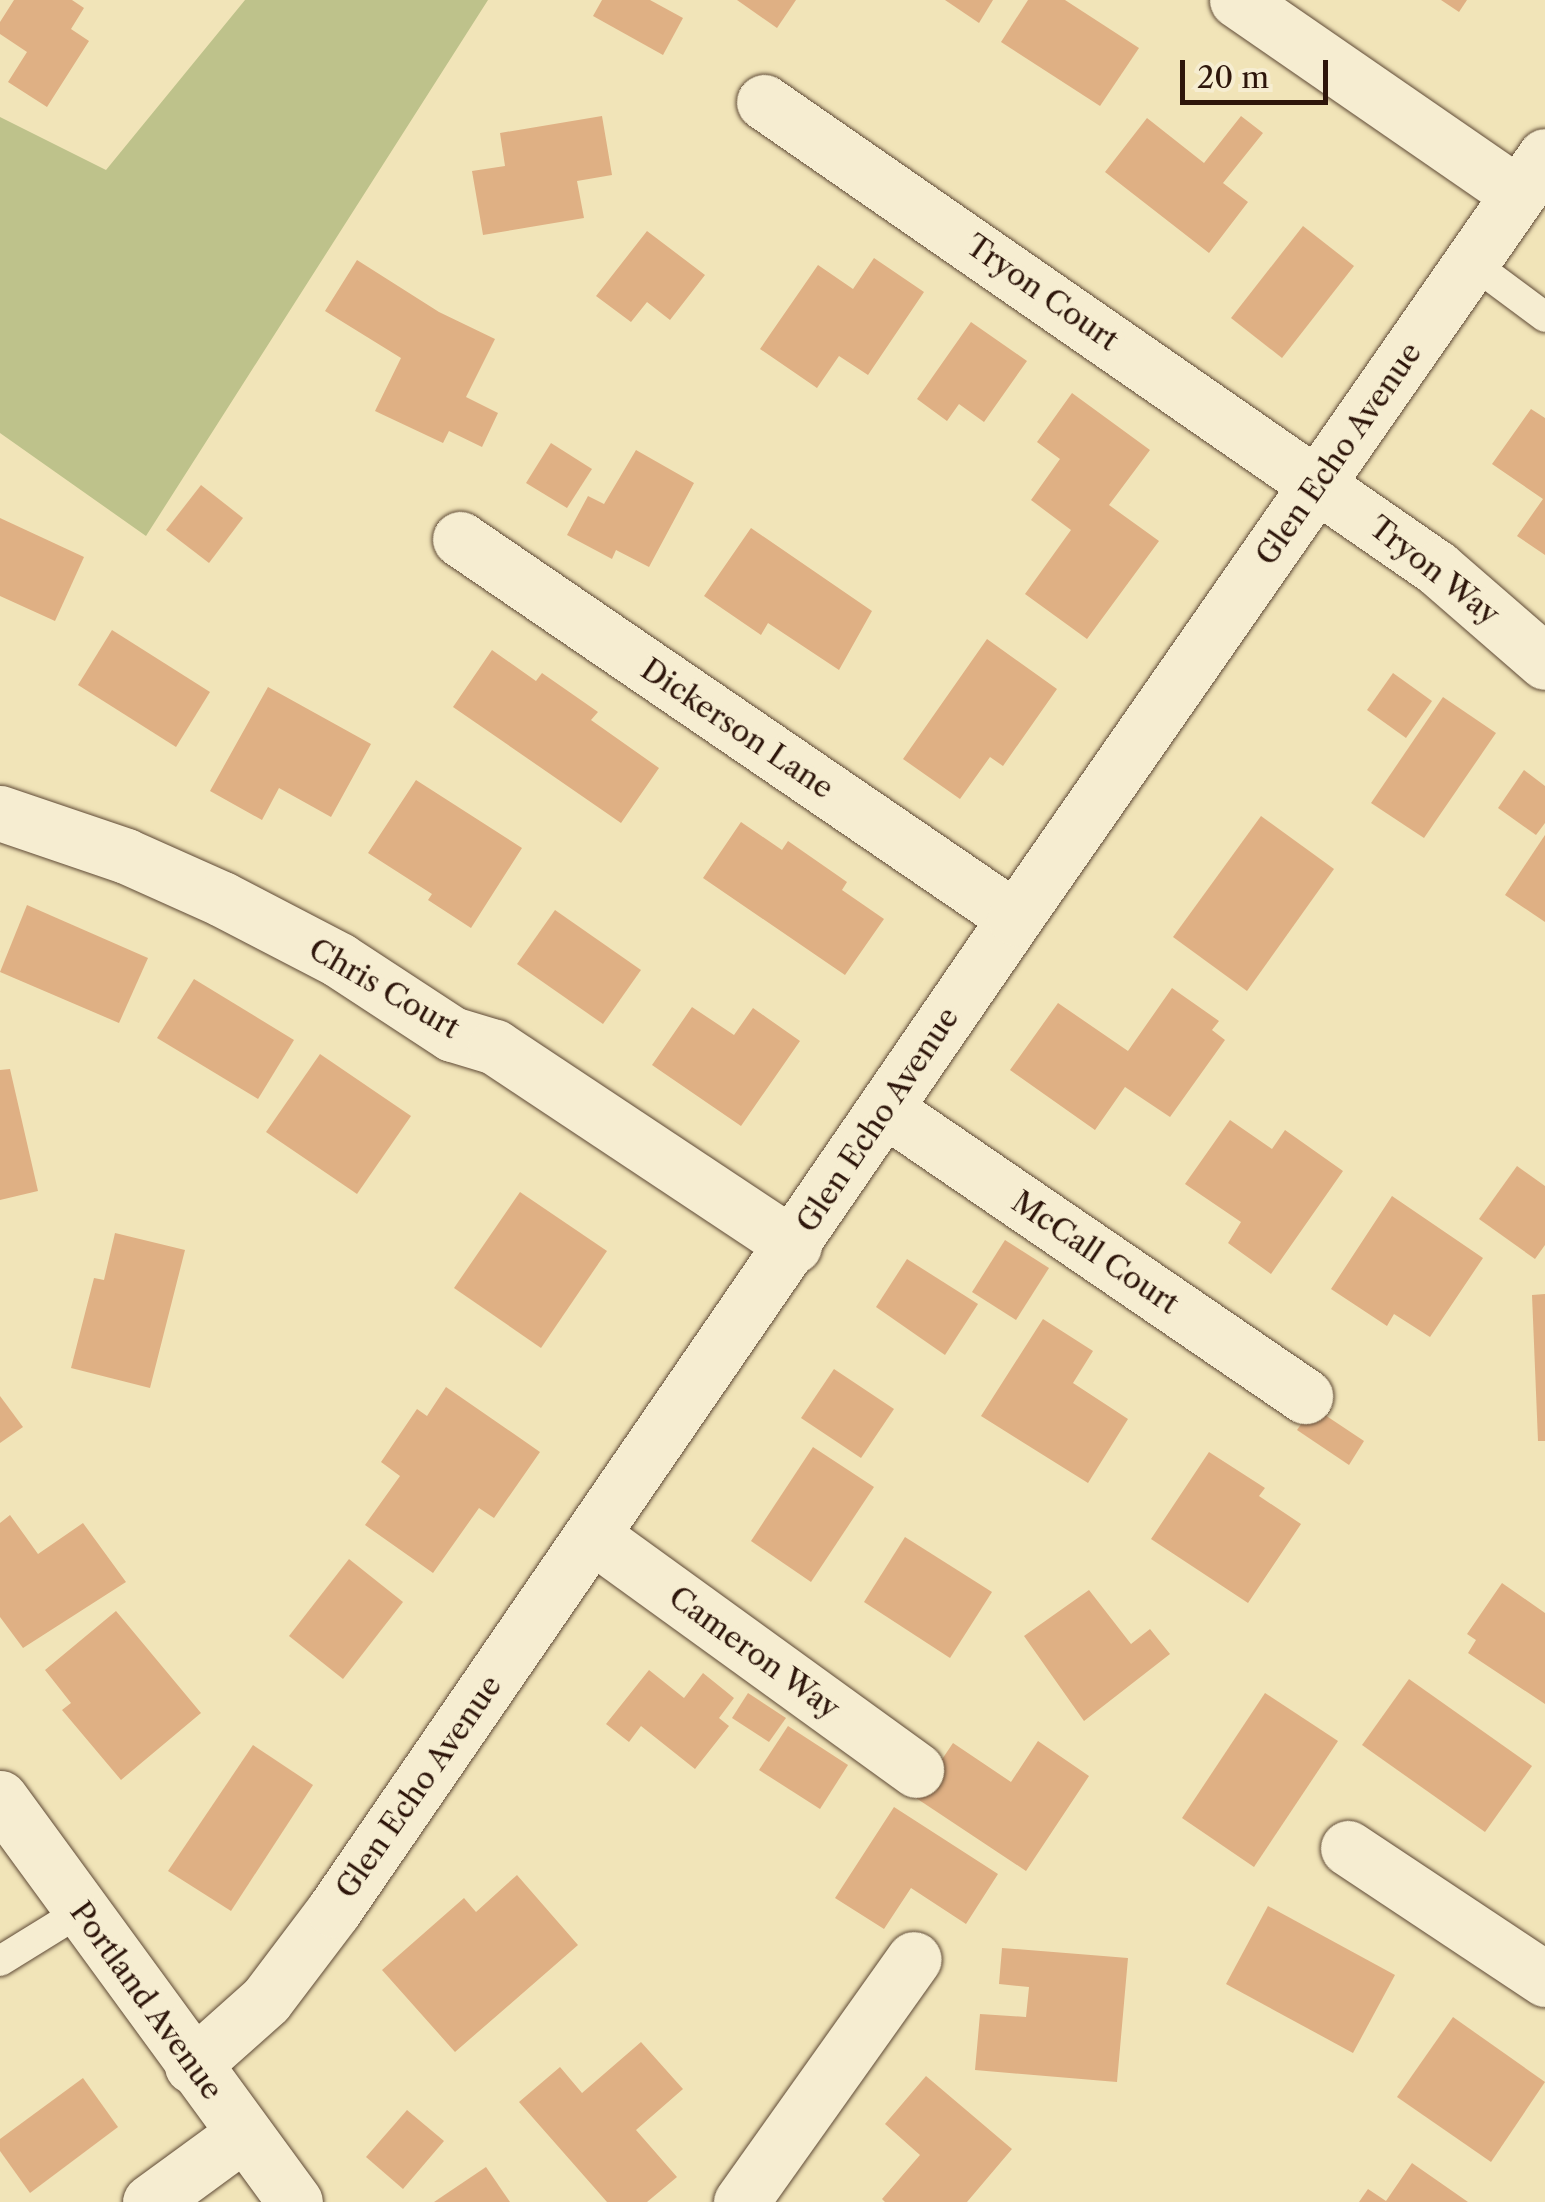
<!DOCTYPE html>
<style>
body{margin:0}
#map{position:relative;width:1545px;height:2202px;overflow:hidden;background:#f1e4b8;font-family:"Libre Caslon Text",serif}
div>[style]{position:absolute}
.green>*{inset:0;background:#bec28b}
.building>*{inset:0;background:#dfb084}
.roads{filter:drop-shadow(0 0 2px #5f4a36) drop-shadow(0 0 2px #5f4a36)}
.service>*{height:30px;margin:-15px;padding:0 15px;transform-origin:15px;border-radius:15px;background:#f6edd1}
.minor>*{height:55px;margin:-27.5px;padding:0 27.5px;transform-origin:27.5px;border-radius:27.5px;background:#f6edd1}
.tertiary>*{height:55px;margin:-27.5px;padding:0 27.5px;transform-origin:27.5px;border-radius:27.5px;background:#f6edd1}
span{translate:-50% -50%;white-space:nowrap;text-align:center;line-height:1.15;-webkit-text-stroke:9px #f6edd1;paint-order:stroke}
.street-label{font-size:30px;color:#2e160b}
.scale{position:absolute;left:1180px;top:60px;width:148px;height:45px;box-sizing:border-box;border:5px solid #2e160b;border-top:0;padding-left:12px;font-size:30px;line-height:35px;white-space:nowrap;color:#2e160b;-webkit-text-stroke:8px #f6edd1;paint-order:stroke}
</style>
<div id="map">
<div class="green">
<i style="clip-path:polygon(245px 0,488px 0,146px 536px,0 433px,0 117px,106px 170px)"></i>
</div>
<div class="building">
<i style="clip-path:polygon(14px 0,72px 0,84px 8px,71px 29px,89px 41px,47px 107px,8px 82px,27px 52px,0 34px,0 22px)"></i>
<i style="clip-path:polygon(602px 0,650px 0,683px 18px,663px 55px,593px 16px)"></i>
<i style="clip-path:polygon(737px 0,796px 0,777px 28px)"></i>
<i style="clip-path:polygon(945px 0,993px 0,979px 23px)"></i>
<i style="clip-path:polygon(1028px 0,1065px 0,1139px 48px,1100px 106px,1001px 42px)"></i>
<i style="clip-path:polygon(1441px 0,1467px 0,1459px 12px)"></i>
<i style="clip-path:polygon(602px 116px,612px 175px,577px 181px,584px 218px,483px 235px,472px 171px,505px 166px,500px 133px)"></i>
<i style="clip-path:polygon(1241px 116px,1263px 133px,1223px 183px,1248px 202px,1209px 253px,1105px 172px,1147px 118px,1204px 163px)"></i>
<i style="clip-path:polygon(1303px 226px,1354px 266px,1282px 358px,1231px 318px)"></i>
<i style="clip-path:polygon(647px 231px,705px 275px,670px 320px,647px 302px,631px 322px,596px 296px)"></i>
<i style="clip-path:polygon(874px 258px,924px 292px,868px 375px,839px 356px,817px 388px,760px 349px,818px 265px,853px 289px)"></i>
<i style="clip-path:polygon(357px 260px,439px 312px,495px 339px,466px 397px,498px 413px,482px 447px,449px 431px,443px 443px,375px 411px,401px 358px,325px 311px)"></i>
<i style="clip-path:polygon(971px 322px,1027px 361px,984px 422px,959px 404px,947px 421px,917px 399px)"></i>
<i style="clip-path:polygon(1072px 393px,1150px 450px,1109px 505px,1159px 541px,1087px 639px,1025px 594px,1071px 530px,1031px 500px,1060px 459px,1037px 442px)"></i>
<i style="clip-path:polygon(1531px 409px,1545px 418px,1545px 555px,1517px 536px,1543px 499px,1492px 464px)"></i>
<i style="clip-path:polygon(551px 443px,592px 469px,567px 508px,526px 483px)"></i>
<i style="clip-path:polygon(636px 450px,694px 483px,649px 567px,616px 550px,612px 559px,567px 535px,588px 496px,604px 504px)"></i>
<i style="clip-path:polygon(201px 485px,243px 518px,209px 563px,166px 530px)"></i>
<i style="clip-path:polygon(0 518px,84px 557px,55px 621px,0 596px)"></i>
<i style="clip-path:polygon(751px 528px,872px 611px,839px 670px,768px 623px,761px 635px,704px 596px)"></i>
<i style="clip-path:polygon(112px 630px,210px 692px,176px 747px,78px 685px)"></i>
<i style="clip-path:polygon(987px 639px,1057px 689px,1003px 766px,990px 757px,960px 799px,903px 759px)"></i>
<i style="clip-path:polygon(492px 650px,536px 681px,542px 673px,598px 712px,591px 720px,659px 768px,621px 823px,453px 707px)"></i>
<i style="clip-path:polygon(1393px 673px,1432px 701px,1406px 738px,1367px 710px)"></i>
<i style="clip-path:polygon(268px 687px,371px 744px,331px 817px,279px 788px,262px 820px,210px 791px)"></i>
<i style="clip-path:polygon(1443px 697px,1496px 733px,1424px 838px,1371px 803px)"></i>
<i style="clip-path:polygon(1524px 770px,1545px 786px,1545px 823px,1536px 835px,1498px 808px)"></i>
<i style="clip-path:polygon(416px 780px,522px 848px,471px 928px,428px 900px,432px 894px,368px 853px)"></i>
<i style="clip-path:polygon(1261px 816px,1334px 869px,1247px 991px,1173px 937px)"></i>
<i style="clip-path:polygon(741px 822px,782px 850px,788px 841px,847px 882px,842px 890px,884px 919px,845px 975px,703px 878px)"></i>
<i style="clip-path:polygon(1545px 835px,1545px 922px,1505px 895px)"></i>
<i style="clip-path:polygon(27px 905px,148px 958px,119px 1023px,0 972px)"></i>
<i style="clip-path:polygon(555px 910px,641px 970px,603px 1024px,517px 964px)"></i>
<i style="clip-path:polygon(194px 979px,294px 1040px,258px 1099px,157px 1038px)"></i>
<i style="clip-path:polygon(1172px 988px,1219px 1021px,1212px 1030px,1225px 1040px,1170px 1117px,1125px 1087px,1095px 1130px,1010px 1070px,1058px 1003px,1128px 1051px)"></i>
<i style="clip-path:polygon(692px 1007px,734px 1035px,753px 1008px,800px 1041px,741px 1126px,652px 1065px)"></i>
<i style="clip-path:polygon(320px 1054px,411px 1116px,357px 1194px,266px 1132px)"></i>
<i style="clip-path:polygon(10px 1069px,38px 1191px,0 1200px,0 1070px)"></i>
<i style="clip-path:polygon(1230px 1120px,1272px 1149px,1285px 1130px,1343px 1171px,1271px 1274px,1228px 1243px,1241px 1222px,1185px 1184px)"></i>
<i style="clip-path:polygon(1517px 1166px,1545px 1186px,1545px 1245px,1535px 1259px,1479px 1219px)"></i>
<i style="clip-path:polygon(520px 1192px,607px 1251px,541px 1348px,454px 1288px)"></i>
<i style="clip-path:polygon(1392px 1196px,1483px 1258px,1430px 1337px,1394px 1314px,1387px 1326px,1331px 1289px)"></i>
<i style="clip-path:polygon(115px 1233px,185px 1250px,150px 1388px,71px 1368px,94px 1278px,104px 1280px)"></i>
<i style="clip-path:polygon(1005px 1240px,1049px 1268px,1016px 1320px,972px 1292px)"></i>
<i style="clip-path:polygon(907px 1259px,978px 1304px,945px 1355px,876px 1307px)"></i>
<i style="clip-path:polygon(1545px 1294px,1545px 1441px,1538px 1441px,1532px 1295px)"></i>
<i style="clip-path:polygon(1043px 1319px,1093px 1351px,1073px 1383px,1128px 1419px,1088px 1483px,981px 1416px)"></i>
<i style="clip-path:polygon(834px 1369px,894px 1409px,861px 1458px,801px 1418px)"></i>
<i style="clip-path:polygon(446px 1387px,540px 1452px,494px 1518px,479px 1508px,433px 1573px,365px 1525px,400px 1476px,381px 1462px,417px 1409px,427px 1416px)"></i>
<i style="clip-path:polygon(0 1396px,23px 1427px,0 1443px)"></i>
<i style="clip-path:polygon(1313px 1407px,1364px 1441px,1349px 1465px,1297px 1430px)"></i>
<i style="clip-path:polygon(813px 1447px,874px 1487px,811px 1582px,751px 1541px)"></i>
<i style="clip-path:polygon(1209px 1452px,1265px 1488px,1259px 1496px,1301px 1524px,1248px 1603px,1151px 1539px)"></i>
<i style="clip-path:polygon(10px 1515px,38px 1554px,83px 1523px,126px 1582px,23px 1648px,0 1617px,0 1523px)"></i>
<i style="clip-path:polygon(905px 1537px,992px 1592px,950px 1658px,864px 1602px)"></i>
<i style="clip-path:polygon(349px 1559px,403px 1602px,343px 1679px,289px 1636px)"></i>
<i style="clip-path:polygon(1502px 1583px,1545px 1613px,1545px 1704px,1468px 1653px,1476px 1640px,1467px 1634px)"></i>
<i style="clip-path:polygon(1089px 1590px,1131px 1644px,1150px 1629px,1170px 1654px,1084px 1721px,1024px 1636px)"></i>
<i style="clip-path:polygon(116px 1611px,201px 1713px,121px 1780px,62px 1710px,71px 1703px,45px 1670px)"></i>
<i style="clip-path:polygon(649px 1670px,684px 1698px,703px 1673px,734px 1698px,719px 1718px,729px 1726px,695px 1769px,641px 1726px,629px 1742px,606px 1724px)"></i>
<i style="clip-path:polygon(1409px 1679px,1532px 1766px,1485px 1832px,1362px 1745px)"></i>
<i style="clip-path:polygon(748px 1693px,786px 1718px,769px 1742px,732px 1718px)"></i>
<i style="clip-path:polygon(1265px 1693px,1338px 1741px,1254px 1867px,1182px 1818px)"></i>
<i style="clip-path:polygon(788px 1726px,848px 1765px,820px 1809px,759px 1770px)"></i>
<i style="clip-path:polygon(1038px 1741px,1089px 1776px,1026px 1871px,916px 1798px,953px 1743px,1011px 1782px)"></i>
<i style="clip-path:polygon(253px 1745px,313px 1785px,231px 1911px,168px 1871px)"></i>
<i style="clip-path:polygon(894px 1807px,998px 1874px,966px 1924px,911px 1888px,884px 1929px,835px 1898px)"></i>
<i style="clip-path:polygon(517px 1875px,578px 1945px,455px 2052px,382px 1970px,464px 1898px,476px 1912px)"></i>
<i style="clip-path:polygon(1268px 1906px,1395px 1975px,1353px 2053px,1226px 1984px)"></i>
<i style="clip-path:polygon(1002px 1948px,1128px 1958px,1117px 2082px,975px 2070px,980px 2014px,1026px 2017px,1029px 1987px,999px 1984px)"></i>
<i style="clip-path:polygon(1453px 2017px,1545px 2082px,1491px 2162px,1397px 2097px)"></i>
<i style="clip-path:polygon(641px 2042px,683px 2089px,636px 2130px,677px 2177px,647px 2202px,607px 2202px,519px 2102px,560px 2067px,582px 2093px)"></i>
<i style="clip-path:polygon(926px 2076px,1012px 2149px,967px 2202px,885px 2202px,882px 2199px,920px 2155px,885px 2124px)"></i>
<i style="clip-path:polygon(83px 2078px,118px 2127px,30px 2193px,0 2151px,0 2139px)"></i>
<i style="clip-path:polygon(407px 2110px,444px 2141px,403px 2189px,366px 2157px)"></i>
<i style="clip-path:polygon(1412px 2163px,1468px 2202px,1359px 2202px,1368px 2189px,1386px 2201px)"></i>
<i style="clip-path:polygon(486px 2167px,510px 2202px,434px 2202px)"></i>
</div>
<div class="roads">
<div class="service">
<i style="left:1471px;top:262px;width:92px;rotate:36.6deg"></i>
<i style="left:0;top:1961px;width:95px;rotate:-31.7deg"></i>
</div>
<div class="minor">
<i style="left:1237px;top:0;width:341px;rotate:34.6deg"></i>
<i style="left:764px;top:102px;width:819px;rotate:34.7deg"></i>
<i style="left:1437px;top:568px;width:143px;rotate:41deg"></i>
<i style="left:460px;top:539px;width:672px;rotate:34.33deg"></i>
<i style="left:0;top:813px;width:133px;rotate:18.8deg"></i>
<i style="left:126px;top:856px;width:105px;rotate:24.1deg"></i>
<i style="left:222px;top:899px;width:132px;rotate:27.5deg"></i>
<i style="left:339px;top:960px;width:135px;rotate:33.2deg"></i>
<i style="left:452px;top:1034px;width:45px;rotate:16.8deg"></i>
<i style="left:495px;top:1047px;width:359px;rotate:33.6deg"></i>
<i style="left:885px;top:1109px;width:509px;rotate:34.35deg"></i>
<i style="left:593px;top:1536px;width:399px;rotate:35.9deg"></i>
<i style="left:1348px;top:1848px;width:237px;rotate:33.6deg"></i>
<i style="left:150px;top:2202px;width:115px;rotate:-36.2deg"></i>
<i style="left:741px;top:2202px;width:298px;rotate:-54.6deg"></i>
</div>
<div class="tertiary">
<i style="left:0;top:1798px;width:500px;rotate:53.86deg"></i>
<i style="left:192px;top:2066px;width:99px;rotate:-41.7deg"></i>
<i style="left:266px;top:2000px;width:113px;rotate:-52.9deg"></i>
<i style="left:334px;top:1910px;width:1203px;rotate:-55.53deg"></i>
<i style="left:1015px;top:918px;width:928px;rotate:-55.18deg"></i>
</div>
</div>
<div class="street-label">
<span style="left:1042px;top:293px;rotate:35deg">Tryon Court</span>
<span style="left:1339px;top:454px;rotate:-55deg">Glen Echo Avenue</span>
<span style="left:1434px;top:571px;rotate:38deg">Tryon Way</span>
<span style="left:737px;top:729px;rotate:34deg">Dickerson Lane</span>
<span style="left:384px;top:989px;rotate:30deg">Chris Court</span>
<span style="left:878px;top:1120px;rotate:-56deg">Glen Echo Avenue</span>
<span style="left:1095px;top:1253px;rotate:34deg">McCall Court</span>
<span style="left:754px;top:1653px;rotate:36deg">Cameron Way</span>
<span style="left:419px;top:1787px;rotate:-55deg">Glen Echo Avenue</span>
<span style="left:146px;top:2001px;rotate:54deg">Portland Avenue</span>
</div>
<div class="scale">20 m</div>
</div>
